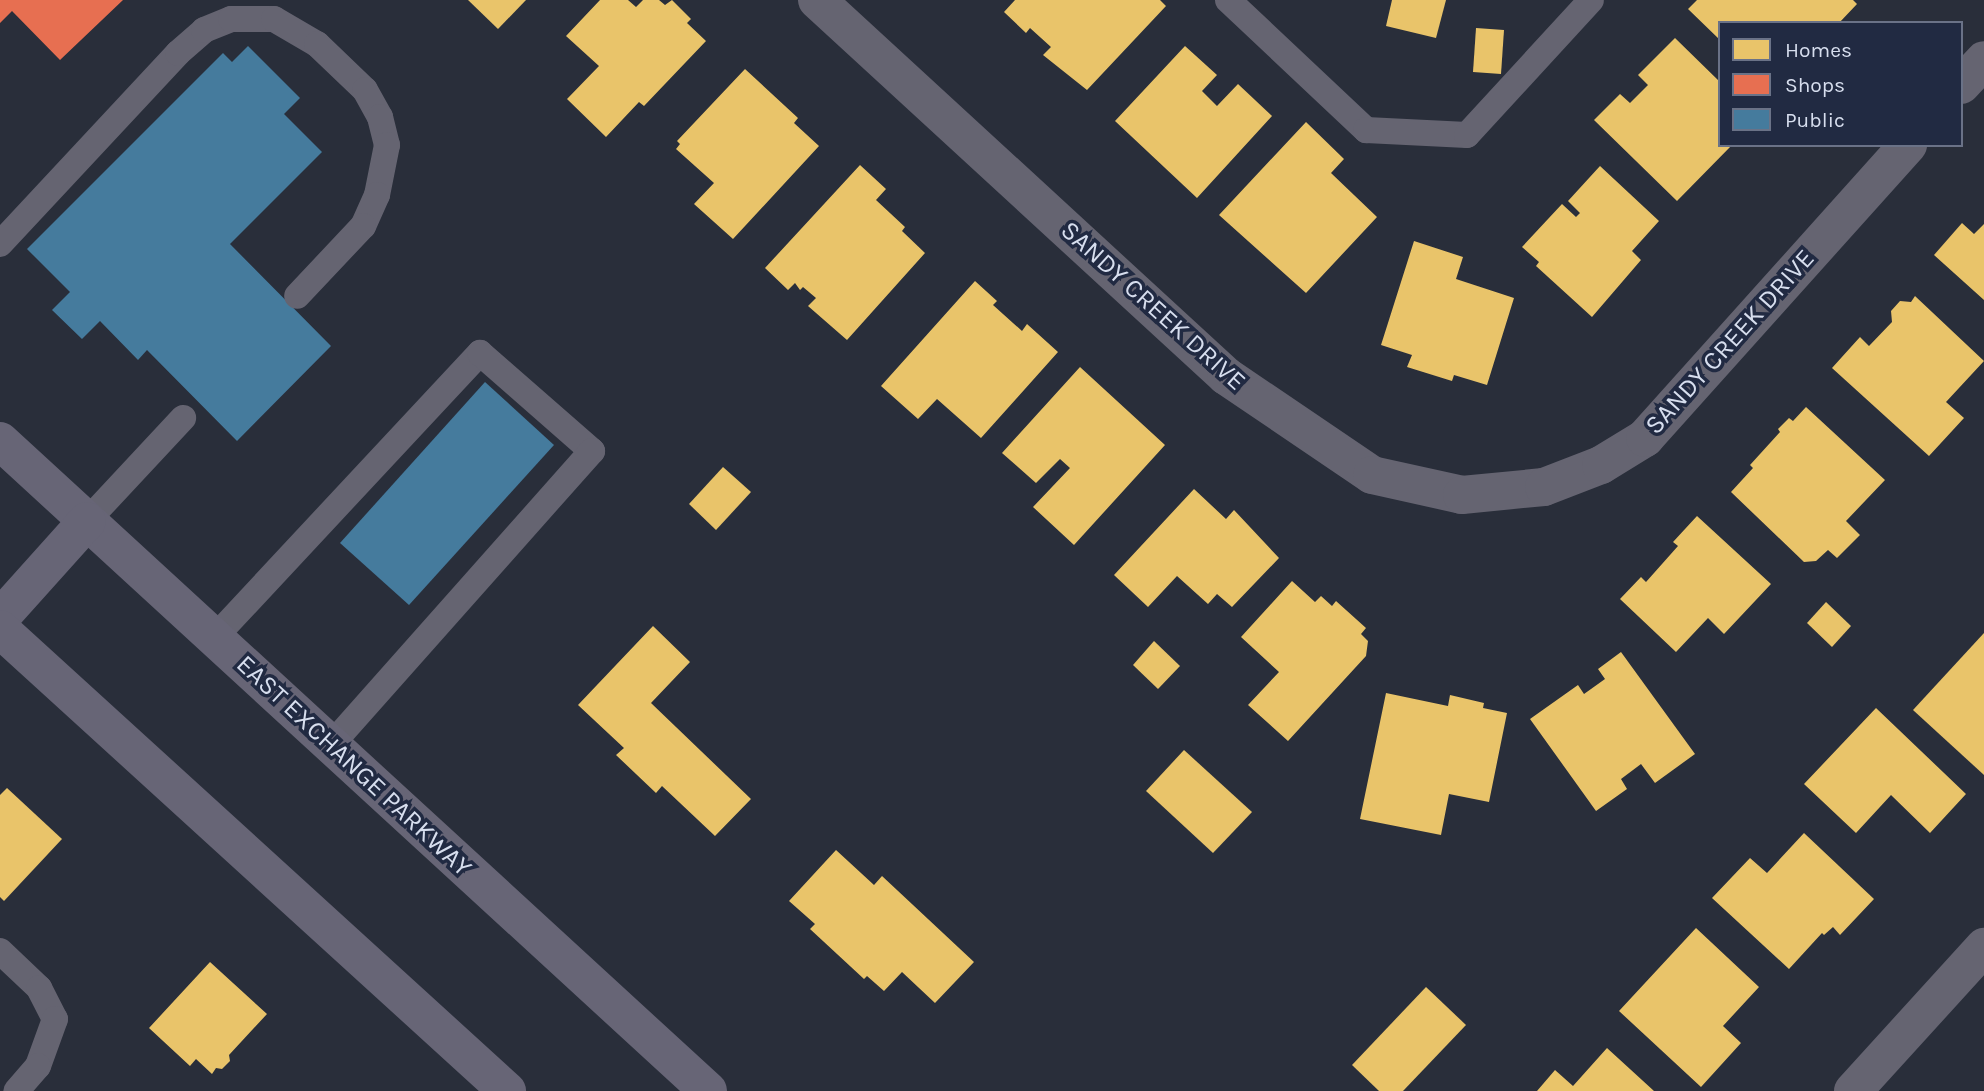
<!DOCTYPE html>
<style>
body{margin:0}
#map{position:relative;width:1984px;height:1091px;overflow:hidden;background:#292e3a;font-family:Karla,sans-serif}
div>[style]{position:absolute}
.homes>*{inset:0;background:#e9c46a}
.shops>*{inset:0;background:#e76f51}
.public>*{inset:0;background:#457b9d}
.service>*{height:26px;margin:-13px;padding:0 13px;transform-origin:13px;border-radius:13px;background:#656471}
.minor>*{height:38px;margin:-19px;padding:0 19px;transform-origin:19px;border-radius:19px;background:#656471}
.secondary>*{height:38px;margin:-19px;padding:0 19px;transform-origin:19px;border-radius:19px;background:#676576}
span{translate:-50% -50%;white-space:nowrap;text-align:center;line-height:1.15;-webkit-text-stroke:7px #212a42;paint-order:stroke}
.street-label{font-size:26px;color:#d7deee}
.legend{position:absolute;left:1718px;top:21px;width:245px;height:126px;box-sizing:border-box;background:#212a42;border:2px solid #6a7287;margin:0;padding:9px 12px;list-style:none;font-size:21px;color:#d7deee}
.legend li{display:flex;align-items:center;gap:14px;height:35px}
.legend b{width:35px;border:2px solid #6a7287}
</style>
<div id="map">
<div class="homes">
<i style="clip-path:polygon(468px 0,526px 0,498px 29px)"></i>
<i style="clip-path:polygon(600px 0,628px 0,636px 7px,643px 0,659px 0,665px 5px,672px 0,691px 19px,687px 23px,706px 41px,644px 106px,639px 102px,606px 137px,567px 99px,599px 66px,566px 36px)"></i>
<i style="clip-path:polygon(1015px 0,1160px 0,1166px 6px,1087px 90px,1043px 55px,1051px 47px,1030px 28px,1026px 33px,1004px 12px)"></i>
<i style="clip-path:polygon(1392px 0,1446px 0,1436px 38px,1386px 26px)"></i>
<i style="clip-path:polygon(1697px 0,1853px 0,1857px 4px,1839px 23px,1720px 23px,1720px 40px,1688px 9px)"></i>
<i style="clip-path:polygon(1476px 28px,1504px 30px,1501px 74px,1473px 72px)"></i>
<i style="clip-path:polygon(1675px 38px,1720px 82px,1720px 145px,1732px 145px,1677px 201px,1594px 120px,1620px 94px,1630px 103px,1648px 85px,1638px 75px)"></i>
<i style="clip-path:polygon(1185px 46px,1217px 75px,1202px 91px,1217px 106px,1238px 84px,1272px 116px,1197px 198px,1115px 121px)"></i>
<i style="clip-path:polygon(745px 69px,798px 118px,794px 123px,819px 146px,733px 239px,694px 204px,714px 183px,676px 149px,680px 144px,677px 141px)"></i>
<i style="clip-path:polygon(1306px 122px,1344px 159px,1331px 173px,1377px 217px,1306px 293px,1219px 215px)"></i>
<i style="clip-path:polygon(860px 165px,886px 189px,876px 200px,905px 227px,902px 231px,925px 253px,847px 340px,808px 306px,816px 298px,803px 287px,800px 290px,795px 283px,788px 290px,765px 268px)"></i>
<i style="clip-path:polygon(1600px 166px,1659px 221px,1632px 251px,1641px 260px,1592px 317px,1536px 266px,1539px 262px,1522px 247px,1562px 204px,1576px 217px,1580px 213px,1568px 201px)"></i>
<i style="clip-path:polygon(1962px 223px,1974px 234px,1984px 224px,1984px 300px,1934px 255px)"></i>
<i style="clip-path:polygon(1414px 241px,1463px 257px,1456px 279px,1514px 298px,1487px 385px,1454px 375px,1452px 381px,1407px 367px,1412px 355px,1381px 345px)"></i>
<i style="clip-path:polygon(975px 281px,997px 301px,993px 305px,1022px 331px,1027px 324px,1058px 352px,981px 438px,937px 399px,918px 419px,881px 386px)"></i>
<i style="clip-path:polygon(1915px 296px,1984px 361px,1946px 402px,1964px 418px,1929px 456px,1832px 368px,1860px 337px,1869px 346px,1892px 322px,1891px 311px,1900px 301px,1911px 302px)"></i>
<i style="clip-path:polygon(1080px 367px,1165px 445px,1074px 545px,1033px 507px,1070px 468px,1060px 459px,1036px 483px,1002px 453px)"></i>
<i style="clip-path:polygon(1806px 407px,1885px 480px,1846px 521px,1860px 535px,1837px 558px,1828px 550px,1816px 561px,1804px 562px,1731px 492px,1753px 468px,1750px 465px,1780px 432px,1778px 429px,1789px 418px,1793px 421px)"></i>
<i style="clip-path:polygon(723px 467px,751px 492px,716px 530px,689px 504px)"></i>
<i style="clip-path:polygon(1194px 489px,1226px 519px,1234px 510px,1279px 558px,1232px 607px,1217px 594px,1208px 604px,1177px 576px,1148px 607px,1114px 575px)"></i>
<i style="clip-path:polygon(1697px 516px,1771px 584px,1724px 634px,1708px 618px,1676px 652px,1620px 599px,1641px 577px,1646px 582px,1678px 546px,1673px 542px)"></i>
<i style="clip-path:polygon(1292px 581px,1315px 602px,1321px 596px,1332px 606px,1336px 601px,1366px 628px,1361px 634px,1368px 641px,1366px 656px,1288px 741px,1248px 705px,1279px 672px,1241px 637px)"></i>
<i style="clip-path:polygon(1826px 602px,1851px 626px,1832px 647px,1807px 623px)"></i>
<i style="clip-path:polygon(653px 626px,690px 662px,651px 703px,751px 799px,715px 836px,662px 786px,656px 793px,616px 755px,624px 748px,578px 705px)"></i>
<i style="clip-path:polygon(1984px 633px,1984px 775px,1913px 710px)"></i>
<i style="clip-path:polygon(1154px 641px,1180px 666px,1158px 689px,1133px 665px)"></i>
<i style="clip-path:polygon(1621px 652px,1695px 754px,1655px 783px,1641px 764px,1621px 779px,1627px 789px,1596px 811px,1530px 719px,1578px 685px,1584px 694px,1605px 679px,1598px 669px)"></i>
<i style="clip-path:polygon(1386px 693px,1448px 706px,1450px 695px,1484px 703px,1483px 708px,1507px 713px,1489px 802px,1449px 794px,1441px 835px,1360px 819px)"></i>
<i style="clip-path:polygon(1876px 708px,1966px 794px,1930px 833px,1891px 795px,1856px 833px,1804px 784px)"></i>
<i style="clip-path:polygon(1184px 750px,1252px 812px,1213px 853px,1146px 791px)"></i>
<i style="clip-path:polygon(7px 788px,62px 839px,4px 901px,0 897px,0 795px)"></i>
<i style="clip-path:polygon(1804px 833px,1874px 899px,1840px 935px,1833px 927px,1824px 935px,1822px 933px,1789px 969px,1712px 898px,1750px 858px,1767px 873px)"></i>
<i style="clip-path:polygon(836px 850px,874px 885px,882px 876px,974px 962px,935px 1003px,902px 972px,884px 991px,867px 976px,864px 979px,810px 929px,815px 924px,789px 901px)"></i>
<i style="clip-path:polygon(1696px 928px,1759px 987px,1723px 1026px,1741px 1043px,1701px 1087px,1619px 1011px)"></i>
<i style="clip-path:polygon(210px 962px,267px 1014px,229px 1055px,230px 1061px,222px 1069px,216px 1068px,212px 1074px,196px 1059px,190px 1066px,149px 1028px)"></i>
<i style="clip-path:polygon(1426px 987px,1466px 1025px,1403px 1091px,1379px 1091px,1352px 1065px)"></i>
<i style="clip-path:polygon(1607px 1048px,1654px 1091px,1537px 1091px,1555px 1070px,1573px 1086px)"></i>
</div>
<div class="shops">
<i style="clip-path:polygon(0 0,123px 0,60px 60px,12px 11px,0 23px)"></i>
</div>
<div class="public">
<i style="clip-path:polygon(248px 46px,300px 98px,284px 114px,322px 152px,230px 244px,331px 346px,237px 441px,147px 350px,138px 360px,100px 321px,82px 339px,52px 310px,70px 292px,27px 249px,223px 53px,232px 62px)"></i>
<i style="clip-path:polygon(485px 382px,554px 445px,409px 605px,340px 543px)"></i>
</div>
<div class="service">
<i style="left:1228px;top:0;width:190px;rotate:43.3deg"></i>
<i style="left:1366px;top:130px;width:101px;rotate:2.8deg"></i>
<i style="left:1467px;top:135px;width:183px;rotate:-47.4deg"></i>
<i style="left:0;top:244px;width:261px;rotate:-47deg"></i>
<i style="left:178px;top:53px;width:35px;rotate:-41deg"></i>
<i style="left:204px;top:30px;width:29px;rotate:-22deg"></i>
<i style="left:231px;top:19px;width:43px"></i>
<i style="left:274px;top:19px;width:50px;rotate:30.2deg"></i>
<i style="left:317px;top:44px;width:66px;rotate:43.8deg"></i>
<i style="left:365px;top:90px;width:31px;rotate:61deg"></i>
<i style="left:380px;top:117px;width:29px;rotate:76deg"></i>
<i style="left:387px;top:145px;width:51px;rotate:101.3deg"></i>
<i style="left:377px;top:195px;width:34px;rotate:114deg"></i>
<i style="left:363px;top:226px;width:96px;rotate:133.3deg"></i>
<i style="left:87px;top:521px;width:141px;rotate:-47deg"></i>
<i style="left:214px;top:638px;width:390px;rotate:-47deg"></i>
<i style="left:480px;top:353px;width:149px;rotate:41.2deg"></i>
<i style="left:592px;top:451px;width:393px;rotate:131.6deg"></i>
<i style="left:0;top:951px;width:54px;rotate:43.5deg"></i>
<i style="left:39px;top:988px;width:35px;rotate:63deg"></i>
<i style="left:55px;top:1019px;width:50px;rotate:109.9deg"></i>
<i style="left:38px;top:1066px;width:33px;rotate:131deg"></i>
</div>
<div class="minor">
<i style="left:817px;top:0;width:556px;rotate:42.59deg"></i>
<i style="left:1226px;top:376px;width:176px;rotate:34.1deg"></i>
<i style="left:1372px;top:475px;width:92px;rotate:12.5deg"></i>
<i style="left:1462px;top:495px;width:82px;rotate:-5.6deg"></i>
<i style="left:1544px;top:487px;width:61px;rotate:-21.1deg"></i>
<i style="left:1601px;top:465px;width:52px;rotate:-31.5deg"></i>
<i style="left:1645px;top:438px;width:394px;rotate:-48.1deg"></i>
<i style="left:1961px;top:85px;width:34px;rotate:-47deg"></i>
<i style="left:1853px;top:1091px;width:195px;rotate:-47.7deg"></i>
</div>
<div class="secondary">
<i style="left:0;top:441px;width:961px;rotate:42.55deg"></i>
<i style="left:0;top:618px;width:130px;rotate:-48.1deg"></i>
<i style="left:0;top:629px;width:686px;rotate:42.34deg"></i>
</div>
<div class="street-label">
<span style="left:1153px;top:306px;rotate:42deg">SANDY CREEK DRIVE</span>
<span style="left:1730px;top:342px;rotate:-48deg">SANDY CREEK DRIVE</span>
<span style="left:354px;top:766px;rotate:43deg">EAST EXCHANGE PARKWAY</span>
</div>
<ul class="legend">
<li><b style="height:19px;background:#e9c46a"></b>Homes</li>
<li><b style="height:19px;background:#e76f51"></b>Shops</li>
<li><b style="height:19px;background:#457b9d"></b>Public</li>
</ul>
</div>
